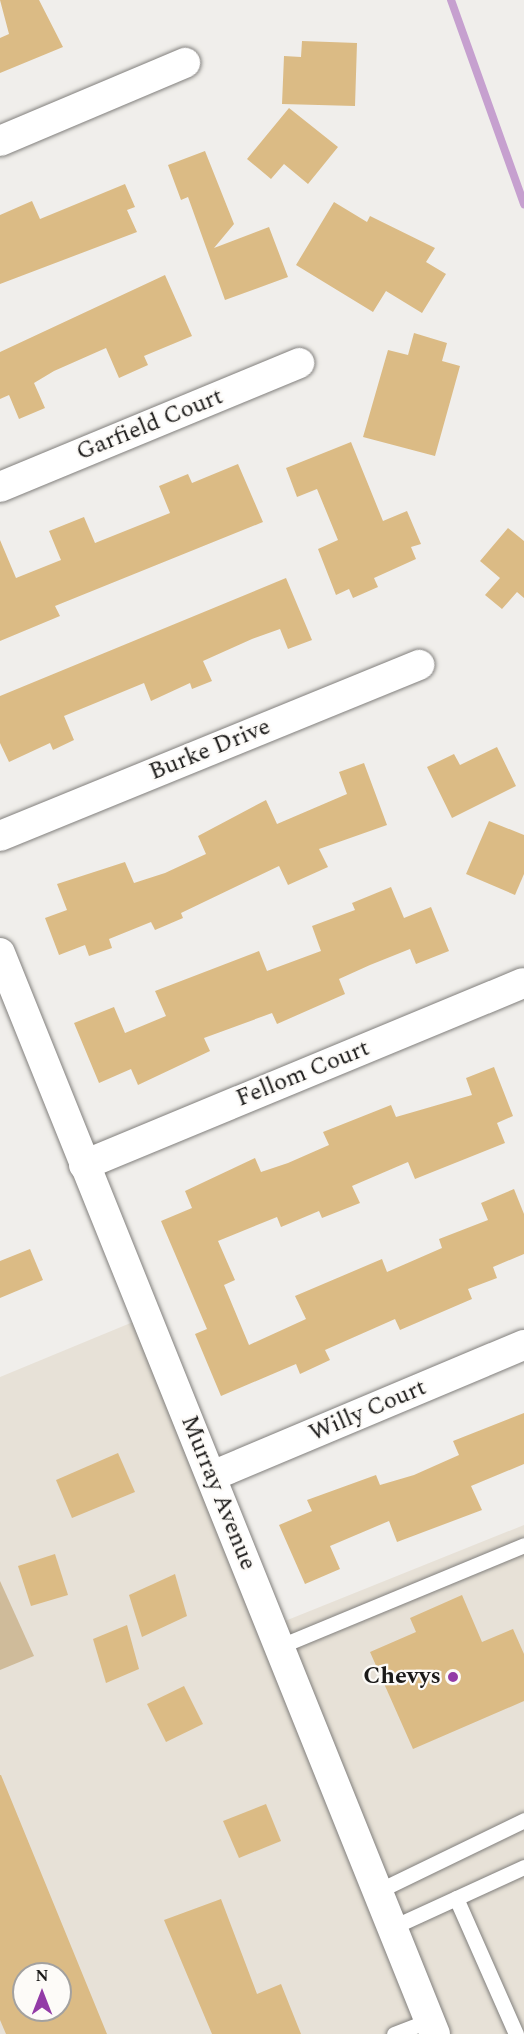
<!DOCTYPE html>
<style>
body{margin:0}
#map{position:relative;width:524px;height:2034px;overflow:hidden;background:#f0eeeb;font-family:Spectral,serif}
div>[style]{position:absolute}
.built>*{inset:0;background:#e7e1d7}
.green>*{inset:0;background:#cfbb9a}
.stream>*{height:8px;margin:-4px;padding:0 4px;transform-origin:4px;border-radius:4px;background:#c6a0cf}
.building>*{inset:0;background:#dbbb85}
.roads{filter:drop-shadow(0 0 2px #82807d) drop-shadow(0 0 2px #82807d)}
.lane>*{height:15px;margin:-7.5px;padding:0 7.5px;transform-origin:7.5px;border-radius:7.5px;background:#fff}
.street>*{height:30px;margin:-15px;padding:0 15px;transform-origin:15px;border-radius:15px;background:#fff}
.dots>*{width:16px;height:16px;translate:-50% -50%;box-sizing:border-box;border:3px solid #fdfbf8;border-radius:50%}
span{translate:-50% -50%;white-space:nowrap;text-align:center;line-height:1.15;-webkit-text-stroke:4.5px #fdfbf8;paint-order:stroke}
.street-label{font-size:24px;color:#1b1a19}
.poi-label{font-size:24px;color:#1b1a19;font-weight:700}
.right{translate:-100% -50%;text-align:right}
.north{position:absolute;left:12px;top:1962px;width:60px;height:60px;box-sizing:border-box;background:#fdfbf8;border:2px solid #a3a19f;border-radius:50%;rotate:0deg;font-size:16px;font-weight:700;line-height:24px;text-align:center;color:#1b1a19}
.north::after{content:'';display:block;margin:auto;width:21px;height:27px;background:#933ba7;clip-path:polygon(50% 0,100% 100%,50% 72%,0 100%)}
</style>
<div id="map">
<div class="built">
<i style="clip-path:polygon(evenodd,133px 1322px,280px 1623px,524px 1525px,524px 2034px,0 2034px,0 1377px,133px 1322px,24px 1974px,60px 1974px,60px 2010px,24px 2010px,24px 1974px)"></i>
</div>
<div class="green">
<i style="clip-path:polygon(0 1581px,34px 1656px,0 1670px)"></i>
</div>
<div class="stream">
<i style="left:451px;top:0;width:217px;rotate:70.3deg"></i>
</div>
<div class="building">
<i style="clip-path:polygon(0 0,39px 0,63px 47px,0 73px,0 38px,9px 34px)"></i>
<i style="clip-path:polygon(302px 41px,357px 43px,355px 106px,282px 104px,284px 56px,301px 57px)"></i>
<i style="clip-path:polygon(289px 108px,338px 147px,308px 184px,284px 164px,271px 179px,247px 159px)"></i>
<i style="clip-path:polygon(205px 151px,234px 224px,214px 248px,269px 227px,288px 277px,225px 300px,188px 197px,181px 200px,168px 165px)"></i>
<i style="clip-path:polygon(125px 184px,135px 207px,127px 210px,137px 232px,0 284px,0 215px,32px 201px,40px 219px)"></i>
<i style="clip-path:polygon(334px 202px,367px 222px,370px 216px,435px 248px,426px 262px,446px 274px,422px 313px,386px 291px,373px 312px,296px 265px)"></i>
<i style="clip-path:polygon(165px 275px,192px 336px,144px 356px,148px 365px,119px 378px,106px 348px,54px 371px,34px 383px,45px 408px,19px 419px,9px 395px,0 399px,0 352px)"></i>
<i style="clip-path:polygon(414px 333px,447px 343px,442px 361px,460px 366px,435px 456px,363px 437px,388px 350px,408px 355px)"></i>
<i style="clip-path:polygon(351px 442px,383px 521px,407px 511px,421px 544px,411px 547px,416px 559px,374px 578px,378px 587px,353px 598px,349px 589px,336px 595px,318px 549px,338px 540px,317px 489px,297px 497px,286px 468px)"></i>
<i style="clip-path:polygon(238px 464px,263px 522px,55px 606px,60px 616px,0 641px,0 540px,16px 578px,61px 560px,49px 531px,84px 517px,95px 543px,170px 513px,159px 486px,188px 474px,192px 483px)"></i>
<i style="clip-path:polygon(508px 528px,524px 541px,524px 598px,517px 592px,502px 609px,485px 595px,500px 578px,480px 561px)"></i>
<i style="clip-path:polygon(286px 578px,312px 640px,288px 649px,280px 629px,252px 639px,203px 661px,212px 681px,192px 689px,190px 683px,151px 701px,144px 683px,64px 716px,74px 740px,53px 750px,50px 743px,9px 762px,0 743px,0 696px)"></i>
<i style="clip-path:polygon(497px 747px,516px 786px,452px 818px,427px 767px,454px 754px,460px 765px)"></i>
<i style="clip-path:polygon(364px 763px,387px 825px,319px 849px,328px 867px,288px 885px,279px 866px,181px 913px,183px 918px,155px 930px,151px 922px,109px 939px,112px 948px,89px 956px,85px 945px,59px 955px,45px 918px,67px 910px,57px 884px,125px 862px,134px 883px,165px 873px,206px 854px,198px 836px,266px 800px,277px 824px,347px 794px,339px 772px)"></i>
<i style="clip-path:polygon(489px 821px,524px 835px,524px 874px,515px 895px,466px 874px)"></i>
<i style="clip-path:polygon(391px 887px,404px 918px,431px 907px,449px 951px,416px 964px,410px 949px,370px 965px,339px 979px,345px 994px,277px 1024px,272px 1013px,204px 1038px,210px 1051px,138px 1085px,131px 1069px,99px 1083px,74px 1023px,114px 1007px,125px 1033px,166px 1016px,155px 991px,259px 951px,267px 971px,321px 951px,312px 926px,355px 910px,352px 903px)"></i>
<i style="clip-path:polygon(494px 1067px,513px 1116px,497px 1123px,505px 1143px,415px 1179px,408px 1162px,352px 1186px,360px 1203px,322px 1218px,319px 1211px,281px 1227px,277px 1217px,218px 1241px,235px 1280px,224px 1285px,249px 1345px,306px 1319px,295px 1296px,382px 1259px,387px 1272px,442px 1248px,439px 1239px,488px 1220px,481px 1203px,514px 1189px,524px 1214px,524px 1254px,493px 1267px,497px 1278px,468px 1289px,472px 1299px,400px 1330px,395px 1319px,325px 1350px,330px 1360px,300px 1374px,296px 1364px,221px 1396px,195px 1334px,207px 1329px,161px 1221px,192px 1208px,185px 1191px,255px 1158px,261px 1172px,288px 1163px,329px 1145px,323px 1132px,391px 1105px,396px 1117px,472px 1095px,466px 1078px)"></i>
<i style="clip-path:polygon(30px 1249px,43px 1280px,0 1298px,0 1261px)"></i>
<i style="clip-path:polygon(524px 1413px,524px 1464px,471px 1486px,482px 1510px,397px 1542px,389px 1521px,330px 1546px,340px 1569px,305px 1584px,279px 1525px,312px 1511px,307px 1500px,376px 1475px,380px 1485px,414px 1475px,459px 1455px,453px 1441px)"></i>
<i style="clip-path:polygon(118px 1453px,135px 1492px,72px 1518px,56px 1480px)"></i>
<i style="clip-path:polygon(55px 1554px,68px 1595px,31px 1606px,18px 1566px)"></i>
<i style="clip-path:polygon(175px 1574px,187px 1616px,142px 1637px,129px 1595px)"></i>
<i style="clip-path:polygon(462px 1595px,482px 1642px,513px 1629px,524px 1654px,524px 1701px,413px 1749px,370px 1652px,416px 1632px,410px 1618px)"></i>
<i style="clip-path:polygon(127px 1625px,139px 1669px,106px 1683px,93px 1639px)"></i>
<i style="clip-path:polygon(184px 1686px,203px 1724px,166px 1742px,147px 1704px)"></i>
<i style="clip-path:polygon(evenodd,0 1775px,1px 1775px,107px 2034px,6px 2034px,0 2020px,0 1775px,24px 1974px,60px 1974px,60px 2010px,24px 2010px,24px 1974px)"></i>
<i style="clip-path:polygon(266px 1804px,281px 1841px,239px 1858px,223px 1821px)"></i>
<i style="clip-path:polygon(221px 1899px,257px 1994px,281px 1984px,301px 2034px,212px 2034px,164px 1920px)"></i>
</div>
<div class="roads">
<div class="lane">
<i style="left:278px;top:1647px;width:266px;rotate:-22.5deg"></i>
<i style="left:376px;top:1892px;width:165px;rotate:-25.9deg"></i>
<i style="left:456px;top:1898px;width:149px;rotate:66.2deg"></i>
<i style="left:393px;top:1927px;width:144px;rotate:-24.6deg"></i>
<i style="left:394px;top:2034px;width:39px;rotate:-21deg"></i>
</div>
<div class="street">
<i style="left:0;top:141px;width:201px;rotate:-22.9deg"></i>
<i style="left:0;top:487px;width:324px;rotate:-22.5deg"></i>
<i style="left:0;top:836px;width:453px;rotate:-22.2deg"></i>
<i style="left:0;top:953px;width:1165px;rotate:68.08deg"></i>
<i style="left:84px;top:1165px;width:475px;rotate:-22.5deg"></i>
<i style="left:212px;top:1476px;width:338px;rotate:-22.8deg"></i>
</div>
</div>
<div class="dots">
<i style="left:453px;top:1677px;background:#933ba7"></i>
</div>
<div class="street-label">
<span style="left:150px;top:425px;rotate:-22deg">Garfield Court</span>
<span style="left:210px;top:750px;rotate:-22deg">Burke Drive</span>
<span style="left:303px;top:1074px;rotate:-22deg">Fellom Court</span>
<span style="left:368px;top:1411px;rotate:-23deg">Willy Court</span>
<span style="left:218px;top:1493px;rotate:68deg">Murray Avenue</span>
</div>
<div class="poi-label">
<span class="right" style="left:441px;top:1677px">Chevys</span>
</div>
<div class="north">N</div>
</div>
